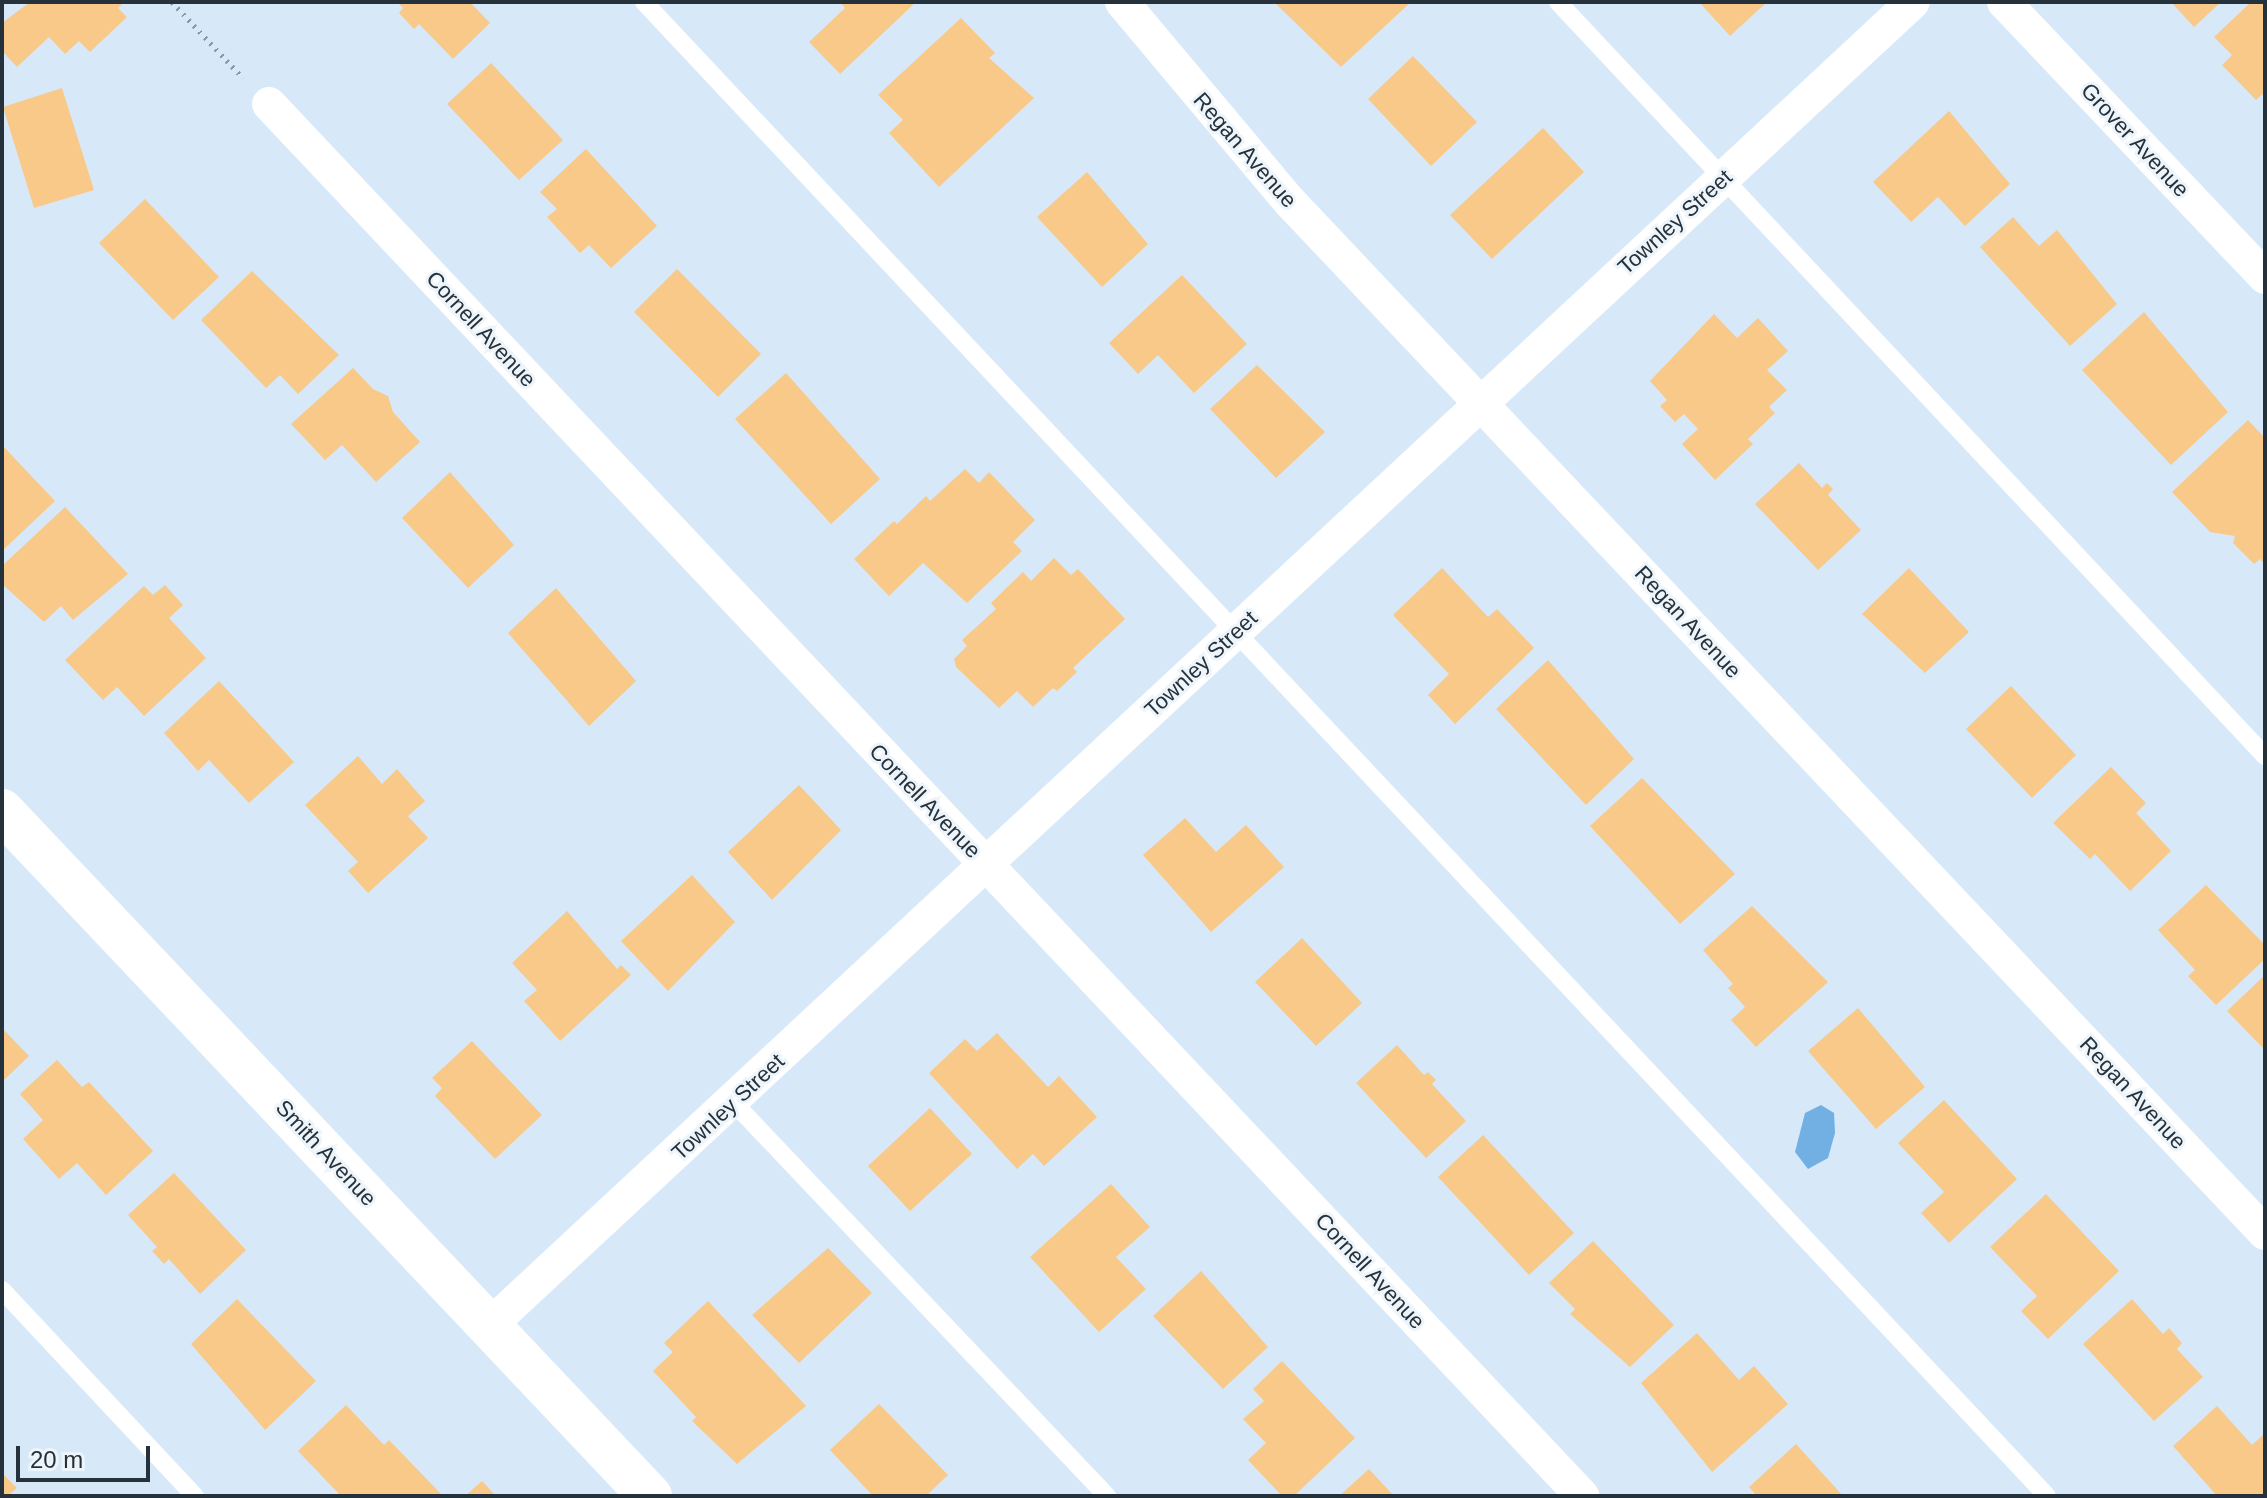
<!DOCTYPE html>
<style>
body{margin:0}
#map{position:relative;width:2267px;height:1498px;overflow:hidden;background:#d7e9f9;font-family:Arial,sans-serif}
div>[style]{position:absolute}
.water>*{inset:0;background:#72afe2}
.building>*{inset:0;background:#f8c988}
.path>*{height:5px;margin-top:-2.5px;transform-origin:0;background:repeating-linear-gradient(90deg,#8898a5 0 2px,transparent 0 8px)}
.service>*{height:18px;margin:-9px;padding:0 9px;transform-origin:9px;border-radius:9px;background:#fff}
.minor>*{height:34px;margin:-17px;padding:0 17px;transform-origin:17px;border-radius:17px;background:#fff}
.tertiary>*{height:44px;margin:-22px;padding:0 22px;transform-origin:22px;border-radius:22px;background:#fff}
span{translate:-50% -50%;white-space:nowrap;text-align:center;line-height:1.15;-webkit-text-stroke:6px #eef5fa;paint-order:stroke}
.street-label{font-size:22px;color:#25313b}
.frame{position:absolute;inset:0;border:4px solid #25313b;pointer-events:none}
.scale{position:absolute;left:16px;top:1446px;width:134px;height:36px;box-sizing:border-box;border:4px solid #25313b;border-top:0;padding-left:10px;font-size:24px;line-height:28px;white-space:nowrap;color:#25313b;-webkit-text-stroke:6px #eef5fa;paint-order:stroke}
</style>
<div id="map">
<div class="water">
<i style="clip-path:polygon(1821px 1105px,1834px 1113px,1835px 1133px,1828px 1158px,1808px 1169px,1795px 1152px,1805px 1113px)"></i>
</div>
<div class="building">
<i style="clip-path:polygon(30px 2px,124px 2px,118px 8px,127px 17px,90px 52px,79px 41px,65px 54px,49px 37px,17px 67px,2px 51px,2px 23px)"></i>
<i style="clip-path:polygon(397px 2px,470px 2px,490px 23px,453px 59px,419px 24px,414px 29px,399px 13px,403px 8px)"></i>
<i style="clip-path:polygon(840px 2px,916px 2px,840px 74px,809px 42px,845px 8px)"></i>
<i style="clip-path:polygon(1274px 2px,1411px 2px,1341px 67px)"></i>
<i style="clip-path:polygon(1699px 2px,1767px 2px,1730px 36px)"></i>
<i style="clip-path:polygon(2171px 2px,2221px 2px,2194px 27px)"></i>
<i style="clip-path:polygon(2251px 2px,2265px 2px,2265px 92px,2256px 100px,2222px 65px,2232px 55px,2214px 37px)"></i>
<i style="clip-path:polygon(961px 18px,995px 53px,989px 58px,1034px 98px,939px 187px,889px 133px,903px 120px,878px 95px)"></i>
<i style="clip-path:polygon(1413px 56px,1477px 122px,1431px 166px,1368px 99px)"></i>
<i style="clip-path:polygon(491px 63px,563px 140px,519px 180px,447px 104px)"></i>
<i style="clip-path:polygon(62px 88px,94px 190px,34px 208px,3px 107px)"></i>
<i style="clip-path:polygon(1949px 111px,2010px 184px,1965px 226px,1938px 197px,1911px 222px,1873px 182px)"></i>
<i style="clip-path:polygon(1543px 128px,1584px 172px,1492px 259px,1450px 215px)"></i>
<i style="clip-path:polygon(586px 149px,657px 226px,611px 268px,589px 245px,580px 253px,547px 217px,557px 209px,540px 192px)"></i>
<i style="clip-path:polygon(1087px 172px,1148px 244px,1102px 287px,1037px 217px)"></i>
<i style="clip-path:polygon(145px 199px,219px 277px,173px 320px,99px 243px)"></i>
<i style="clip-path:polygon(2013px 217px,2039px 246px,2057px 230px,2117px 304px,2070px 346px,1980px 247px)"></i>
<i style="clip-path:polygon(677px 269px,761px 354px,718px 397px,634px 312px)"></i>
<i style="clip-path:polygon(252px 271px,339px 355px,298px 394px,280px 375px,266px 388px,201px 320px)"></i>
<i style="clip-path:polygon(1182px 275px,1247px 344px,1194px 393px,1158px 355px,1138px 374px,1109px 343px)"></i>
<i style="clip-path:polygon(2144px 312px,2228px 412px,2171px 465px,2082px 370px)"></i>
<i style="clip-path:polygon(1714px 314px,1737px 338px,1758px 318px,1788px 351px,1767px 370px,1787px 390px,1769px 407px,1775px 413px,1748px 439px,1753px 444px,1715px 480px,1682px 444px,1698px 429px,1684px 414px,1675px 422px,1660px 406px,1667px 400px,1650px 381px)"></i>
<i style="clip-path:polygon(1257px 365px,1325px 432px,1276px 478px,1210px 409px)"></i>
<i style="clip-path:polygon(353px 368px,373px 389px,388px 396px,393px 412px,420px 442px,376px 482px,342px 445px,325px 460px,291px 424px)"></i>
<i style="clip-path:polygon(786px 373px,880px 479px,831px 524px,735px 419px)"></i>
<i style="clip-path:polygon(2248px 420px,2265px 438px,2265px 565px,2260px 559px,2254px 564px,2233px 543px,2235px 536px,2210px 532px,2172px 492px)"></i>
<i style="clip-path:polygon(2px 445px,55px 501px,2px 551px)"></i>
<i style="clip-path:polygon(1799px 463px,1822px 488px,1827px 483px,1833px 489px,1828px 495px,1861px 530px,1818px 570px,1755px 504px)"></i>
<i style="clip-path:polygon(965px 469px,979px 483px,989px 472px,1035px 520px,1013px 542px,1022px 551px,967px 603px,923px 563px,889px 596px,854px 559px,894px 521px,897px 524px,926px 496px,930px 501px)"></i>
<i style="clip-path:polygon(450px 472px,514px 545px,468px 588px,402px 518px)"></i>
<i style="clip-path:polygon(65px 507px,128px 574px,73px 620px,61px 606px,44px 622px,2px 584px,2px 566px)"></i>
<i style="clip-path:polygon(1054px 558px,1071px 575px,1078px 569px,1125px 619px,1073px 668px,1077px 672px,1057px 691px,1053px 688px,1033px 707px,1017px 691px,999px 708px,956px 667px,954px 659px,967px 646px,962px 640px,996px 609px,991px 603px,1023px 572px,1031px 581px)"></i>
<i style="clip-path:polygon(1442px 568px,1488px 617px,1497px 609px,1534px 648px,1455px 724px,1428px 695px,1449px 674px,1393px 615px)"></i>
<i style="clip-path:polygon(1909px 568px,1969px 632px,1925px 673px,1862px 614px)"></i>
<i style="clip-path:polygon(165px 585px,183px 605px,169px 618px,206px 658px,144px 716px,117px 687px,103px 700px,65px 660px,144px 586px,153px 595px)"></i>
<i style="clip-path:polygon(556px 588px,636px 681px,589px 726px,508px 633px)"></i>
<i style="clip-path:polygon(1548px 660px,1634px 759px,1586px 805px,1496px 709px)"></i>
<i style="clip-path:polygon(219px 681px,294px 762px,249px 803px,209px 760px,198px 771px,164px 733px)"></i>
<i style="clip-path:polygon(2011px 686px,2076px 755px,2032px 798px,1966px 729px)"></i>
<i style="clip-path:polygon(358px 756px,382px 784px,397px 769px,425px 801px,408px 816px,428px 838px,368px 893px,348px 871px,358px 862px,305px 805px)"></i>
<i style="clip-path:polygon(2111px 767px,2146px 803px,2136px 813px,2171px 851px,2130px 891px,2095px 854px,2090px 859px,2053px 823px)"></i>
<i style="clip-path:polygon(1642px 778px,1735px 874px,1680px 924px,1590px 826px)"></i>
<i style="clip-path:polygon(799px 785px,841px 830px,772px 900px,728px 852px)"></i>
<i style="clip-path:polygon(1185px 818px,1216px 852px,1246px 825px,1284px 867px,1211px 932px,1143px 855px)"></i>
<i style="clip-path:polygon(692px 875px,735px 922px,668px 991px,621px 941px)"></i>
<i style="clip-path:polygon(2206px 885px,2265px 945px,2265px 959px,2216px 1005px,2188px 976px,2195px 970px,2158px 930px)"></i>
<i style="clip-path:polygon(1752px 906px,1828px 982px,1756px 1047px,1731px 1020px,1745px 1007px,1728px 988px,1733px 984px,1703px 950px)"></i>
<i style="clip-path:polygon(567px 911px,617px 969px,621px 965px,631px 975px,560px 1041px,524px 1001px,537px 990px,512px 963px)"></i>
<i style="clip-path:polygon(1302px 938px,1362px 1003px,1316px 1046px,1255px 982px)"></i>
<i style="clip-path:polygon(2265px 975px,2265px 1050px,2227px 1011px)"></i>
<i style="clip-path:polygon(1858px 1008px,1925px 1087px,1876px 1129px,1808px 1051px)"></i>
<i style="clip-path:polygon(2px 1028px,29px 1056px,2px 1082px)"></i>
<i style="clip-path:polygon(997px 1033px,1048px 1087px,1059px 1076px,1097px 1117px,1044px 1166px,1033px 1154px,1017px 1169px,929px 1073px,965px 1039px,977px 1051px)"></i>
<i style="clip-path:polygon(472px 1041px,542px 1115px,495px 1159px,435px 1096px,442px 1088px,432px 1078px)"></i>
<i style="clip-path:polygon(1397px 1045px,1424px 1075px,1428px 1072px,1436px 1080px,1432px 1084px,1466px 1121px,1426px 1158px,1356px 1083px)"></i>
<i style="clip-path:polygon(57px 1060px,82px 1087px,89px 1082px,153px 1151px,106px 1195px,77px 1163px,59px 1179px,23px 1139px,43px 1120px,20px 1094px)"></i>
<i style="clip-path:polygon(1944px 1100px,2017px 1179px,1949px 1243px,1921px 1213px,1944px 1192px,1898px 1143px)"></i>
<i style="clip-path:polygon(930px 1108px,972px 1154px,910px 1211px,868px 1166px)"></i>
<i style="clip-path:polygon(1483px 1135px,1574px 1233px,1529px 1275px,1438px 1177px)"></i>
<i style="clip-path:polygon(174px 1173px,246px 1250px,200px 1294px,169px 1259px,164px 1264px,152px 1251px,157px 1247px,128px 1215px)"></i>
<i style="clip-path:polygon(1111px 1184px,1150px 1227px,1116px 1257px,1146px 1289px,1099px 1332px,1030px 1257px)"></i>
<i style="clip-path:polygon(2046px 1194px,2119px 1271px,2048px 1339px,2021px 1311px,2037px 1296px,1990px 1247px)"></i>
<i style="clip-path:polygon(1593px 1241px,1674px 1325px,1630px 1367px,1570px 1314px,1575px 1309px,1549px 1283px)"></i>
<i style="clip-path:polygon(828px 1248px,872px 1293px,799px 1363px,752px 1315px)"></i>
<i style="clip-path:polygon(1201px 1271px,1268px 1347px,1223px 1389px,1153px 1316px)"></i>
<i style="clip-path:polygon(237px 1299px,316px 1381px,265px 1430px,191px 1344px)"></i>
<i style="clip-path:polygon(2132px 1299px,2163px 1334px,2169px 1328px,2182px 1343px,2177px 1349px,2203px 1377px,2154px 1421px,2083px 1344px)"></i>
<i style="clip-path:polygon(708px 1301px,806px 1406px,737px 1464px,692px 1421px,696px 1417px,653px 1371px,673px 1352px,664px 1343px)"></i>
<i style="clip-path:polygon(1697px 1333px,1739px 1380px,1754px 1366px,1788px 1404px,1712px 1472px,1641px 1383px)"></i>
<i style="clip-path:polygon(1282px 1361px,1355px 1438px,1294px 1496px,1282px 1496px,1248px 1460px,1266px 1443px,1243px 1419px,1264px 1401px,1253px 1389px)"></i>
<i style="clip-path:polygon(879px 1404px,948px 1475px,926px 1496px,873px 1496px,830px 1450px)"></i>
<i style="clip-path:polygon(346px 1405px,384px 1445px,389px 1440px,443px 1496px,341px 1496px,298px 1451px)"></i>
<i style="clip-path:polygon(2217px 1406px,2252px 1445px,2265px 1433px,2265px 1496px,2217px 1496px,2173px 1446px)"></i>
<i style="clip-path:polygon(1796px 1444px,1843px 1496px,1757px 1496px,1749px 1487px)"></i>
<i style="clip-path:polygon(1369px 1469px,1394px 1496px,1339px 1496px)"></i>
<i style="clip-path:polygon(2px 1473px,17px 1488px,8px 1496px,2px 1496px)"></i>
<i style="clip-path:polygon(482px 1481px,496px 1496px,465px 1496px)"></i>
</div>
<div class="path">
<i style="left:172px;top:2px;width:104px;rotate:46.9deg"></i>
</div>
<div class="service">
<i style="left:644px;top:2px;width:2049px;rotate:46.8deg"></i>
<i style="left:1558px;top:2px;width:1034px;rotate:46.84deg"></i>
<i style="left:734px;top:1103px;width:542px;rotate:46.5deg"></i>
<i style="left:2px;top:1290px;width:282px;rotate:46.9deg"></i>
</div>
<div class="minor">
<i style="left:1122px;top:2px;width:261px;rotate:50deg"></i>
<i style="left:1290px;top:202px;width:1419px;rotate:46.6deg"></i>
<i style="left:2004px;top:2px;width:379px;rotate:46.5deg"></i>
<i style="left:269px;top:104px;width:1914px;rotate:46.67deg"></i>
<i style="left:489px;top:1326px;width:1944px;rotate:-42.92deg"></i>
</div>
<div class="tertiary">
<i style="left:2px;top:811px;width:943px;rotate:46.59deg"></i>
</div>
<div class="street-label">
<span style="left:2135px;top:140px;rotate:47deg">Grover Avenue</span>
<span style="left:1245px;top:150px;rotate:49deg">Regan Avenue</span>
<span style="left:1675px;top:222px;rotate:-42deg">Townley Street</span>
<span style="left:481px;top:329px;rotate:47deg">Cornell Avenue</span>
<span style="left:1688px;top:622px;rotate:47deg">Regan Avenue</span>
<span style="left:1201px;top:664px;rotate:-43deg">Townley Street</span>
<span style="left:925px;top:801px;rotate:46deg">Cornell Avenue</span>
<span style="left:2133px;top:1093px;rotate:47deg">Regan Avenue</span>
<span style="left:728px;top:1107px;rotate:-43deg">Townley Street</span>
<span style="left:326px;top:1153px;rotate:47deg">Smith Avenue</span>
<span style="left:1370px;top:1271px;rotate:47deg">Cornell Avenue</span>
</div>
<div class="frame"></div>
<div class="scale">20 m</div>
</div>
